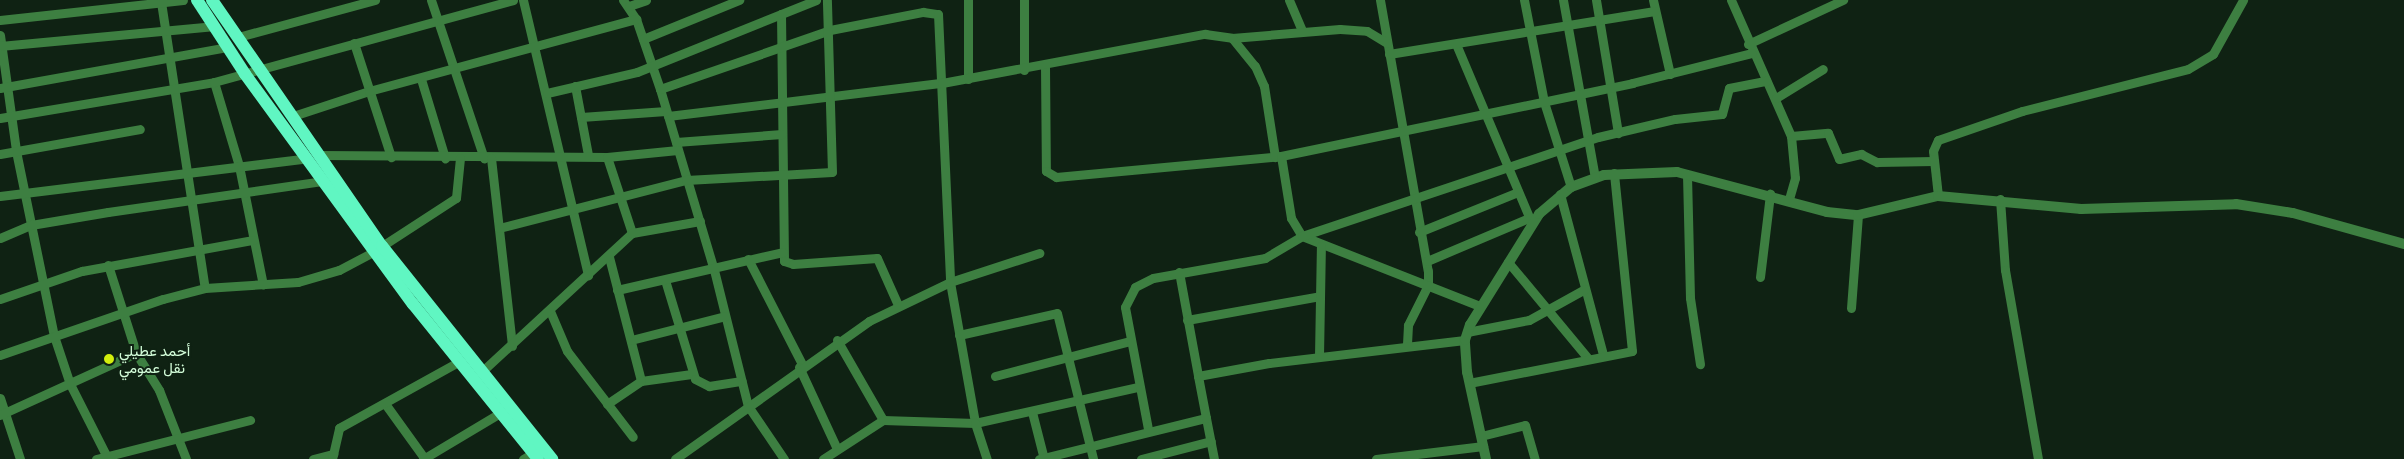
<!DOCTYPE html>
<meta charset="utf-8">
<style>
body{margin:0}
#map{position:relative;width:2404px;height:459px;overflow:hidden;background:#0f2213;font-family:"PT Sans Narrow",Vazirmatn,sans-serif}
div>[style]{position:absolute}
.minor>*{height:9px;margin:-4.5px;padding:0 4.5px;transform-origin:4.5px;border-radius:4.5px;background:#3d7f41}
.tertiary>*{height:10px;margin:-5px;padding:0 5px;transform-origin:5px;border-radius:5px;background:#3d7f41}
.primary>*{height:12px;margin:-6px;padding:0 6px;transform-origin:6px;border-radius:6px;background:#60f6c2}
.dots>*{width:14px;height:14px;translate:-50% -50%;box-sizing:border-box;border:2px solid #0f2213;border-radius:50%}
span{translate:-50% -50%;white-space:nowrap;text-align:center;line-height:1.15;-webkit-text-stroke:4px #0f2213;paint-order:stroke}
.poi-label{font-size:15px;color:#d3fdd9}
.left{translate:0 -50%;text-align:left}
</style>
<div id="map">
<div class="minor">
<i style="left:431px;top:0;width:167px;rotate:71.5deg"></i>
<i style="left:523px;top:0;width:283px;rotate:76.7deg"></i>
<i style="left:623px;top:0;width:23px;rotate:56deg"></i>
<i style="left:636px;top:19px;width:74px;rotate:71.1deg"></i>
<i style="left:660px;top:89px;width:189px;rotate:73.4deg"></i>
<i style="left:714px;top:270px;width:140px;rotate:76deg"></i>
<i style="left:748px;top:406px;width:64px;rotate:55.8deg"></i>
<i style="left:1289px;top:0;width:33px;rotate:67deg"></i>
<i style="left:1380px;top:0;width:275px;rotate:80deg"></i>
<i style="left:1428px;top:271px;width:14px;rotate:90deg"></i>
<i style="left:1428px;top:285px;width:45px;rotate:116.6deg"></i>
<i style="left:1408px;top:325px;width:21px;rotate:93deg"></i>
<i style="left:1524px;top:0;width:104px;rotate:78.9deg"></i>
<i style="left:1544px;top:102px;width:89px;rotate:72.4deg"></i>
<i style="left:1563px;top:0;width:180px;rotate:79.8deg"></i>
<i style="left:1596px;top:0;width:135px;rotate:80.6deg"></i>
<i style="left:1653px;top:0;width:76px;rotate:77.1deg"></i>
<i style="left:1731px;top:0;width:149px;rotate:66.2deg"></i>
<i style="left:1791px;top:136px;width:42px;rotate:84.6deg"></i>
<i style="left:1795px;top:178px;width:22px;rotate:106deg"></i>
<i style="left:161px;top:2px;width:289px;rotate:81.3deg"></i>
<i style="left:629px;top:6px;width:18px;rotate:-19deg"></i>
<i style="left:781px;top:14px;width:247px;rotate:89.3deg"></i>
<i style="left:784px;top:261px;width:9px;rotate:18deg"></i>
<i style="left:793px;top:264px;width:84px;rotate:-4.1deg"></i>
<i style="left:877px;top:258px;width:51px;rotate:65.9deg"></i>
<i style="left:0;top:20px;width:184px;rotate:-6.2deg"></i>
<i style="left:0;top:35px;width:117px;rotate:82.1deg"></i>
<i style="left:16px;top:151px;width:189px;rotate:78.4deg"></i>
<i style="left:54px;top:336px;width:51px;rotate:71.6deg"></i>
<i style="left:70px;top:384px;width:84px;rotate:63.1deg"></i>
<i style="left:238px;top:37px;width:142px;rotate:-15.1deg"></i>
<i style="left:1232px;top:38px;width:108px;rotate:-4.8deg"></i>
<i style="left:1340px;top:29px;width:27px;rotate:4deg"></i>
<i style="left:1367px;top:31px;width:23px;rotate:31deg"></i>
<i style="left:643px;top:39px;width:104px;rotate:-22.1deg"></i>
<i style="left:354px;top:43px;width:120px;rotate:72deg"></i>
<i style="left:1456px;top:44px;width:195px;rotate:67.1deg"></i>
<i style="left:1748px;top:44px;width:105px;rotate:-24.9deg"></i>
<i style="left:0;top:46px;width:216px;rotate:-5.3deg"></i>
<i style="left:1389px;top:54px;width:269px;rotate:-9.2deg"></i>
<i style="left:1045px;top:66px;width:105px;rotate:89.5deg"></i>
<i style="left:1046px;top:171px;width:12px;rotate:31deg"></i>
<i style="left:1056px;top:177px;width:226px;rotate:-5.3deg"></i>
<i style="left:1281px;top:156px;width:359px;rotate:-11.7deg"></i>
<i style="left:1632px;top:83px;width:123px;rotate:-14.1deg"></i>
<i style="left:1024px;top:70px;width:70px;rotate:-90deg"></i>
<i style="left:421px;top:79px;width:83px;rotate:73.1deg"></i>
<i style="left:968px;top:79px;width:79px;rotate:-90deg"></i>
<i style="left:214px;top:82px;width:88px;rotate:73.4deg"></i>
<i style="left:239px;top:166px;width:121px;rotate:78.6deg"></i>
<i style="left:575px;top:86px;width:70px;rotate:79.3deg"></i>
<i style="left:0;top:88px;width:232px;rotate:-10.2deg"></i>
<i style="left:660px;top:89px;width:180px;rotate:-19.1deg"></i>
<i style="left:830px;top:30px;width:95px;rotate:-11deg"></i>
<i style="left:923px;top:12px;width:15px;rotate:8deg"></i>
<i style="left:938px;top:14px;width:268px;rotate:87.4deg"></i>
<i style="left:950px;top:282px;width:143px;rotate:79.9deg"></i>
<i style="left:975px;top:423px;width:166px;rotate:-12.5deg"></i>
<i style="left:547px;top:93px;width:92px;rotate:-13.1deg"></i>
<i style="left:637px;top:72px;width:193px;rotate:-21.9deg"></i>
<i style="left:1776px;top:98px;width:55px;rotate:-31.7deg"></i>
<i style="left:293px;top:116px;width:80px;rotate:-18.2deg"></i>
<i style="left:369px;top:91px;width:277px;rotate:-15.1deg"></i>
<i style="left:668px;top:116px;width:276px;rotate:-6.9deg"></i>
<i style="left:942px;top:83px;width:268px;rotate:-10.6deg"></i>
<i style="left:1205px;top:34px;width:27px;rotate:8deg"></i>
<i style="left:1232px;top:38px;width:36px;rotate:51deg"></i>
<i style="left:1255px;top:66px;width:22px;rotate:66deg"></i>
<i style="left:1264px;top:86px;width:72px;rotate:81.2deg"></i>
<i style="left:581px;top:117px;width:85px;rotate:-4deg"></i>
<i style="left:0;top:118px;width:217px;rotate:-9.5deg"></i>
<i style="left:214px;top:82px;width:310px;rotate:-15.3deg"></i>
<i style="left:1791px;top:136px;width:37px;rotate:-5deg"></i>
<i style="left:1828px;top:133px;width:28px;rotate:67deg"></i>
<i style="left:1839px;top:159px;width:23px;rotate:-13deg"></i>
<i style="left:1861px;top:154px;width:18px;rotate:27deg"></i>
<i style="left:1877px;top:162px;width:57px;rotate:-1deg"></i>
<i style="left:676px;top:142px;width:106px;rotate:-4.3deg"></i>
<i style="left:0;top:154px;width:142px;rotate:-10.1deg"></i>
<i style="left:319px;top:155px;width:288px;rotate:0.4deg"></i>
<i style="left:607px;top:157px;width:80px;rotate:71.8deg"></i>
<i style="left:1281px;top:156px;width:63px;rotate:80.8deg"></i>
<i style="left:1291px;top:218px;width:21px;rotate:59deg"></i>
<i style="left:1302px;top:236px;width:191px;rotate:21.5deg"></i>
<i style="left:607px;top:157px;width:71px;rotate:-5.6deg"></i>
<i style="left:491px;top:158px;width:189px;rotate:83.6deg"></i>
<i style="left:1687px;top:175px;width:123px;rotate:88.6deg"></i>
<i style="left:1690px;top:298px;width:67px;rotate:81.4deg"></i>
<i style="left:1560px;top:194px;width:166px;rotate:75deg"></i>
<i style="left:0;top:196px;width:310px;rotate:-7deg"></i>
<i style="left:1938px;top:196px;width:45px;rotate:-96.3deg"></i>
<i style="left:1933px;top:151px;width:12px;rotate:-66deg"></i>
<i style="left:1938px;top:140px;width:89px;rotate:-19deg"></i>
<i style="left:2022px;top:111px;width:171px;rotate:-14.2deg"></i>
<i style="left:2188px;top:69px;width:29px;rotate:-31deg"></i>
<i style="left:2213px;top:54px;width:62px;rotate:-60.9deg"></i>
<i style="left:2000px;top:199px;width:71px;rotate:86deg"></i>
<i style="left:2005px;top:270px;width:192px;rotate:80.1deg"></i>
<i style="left:499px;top:228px;width:193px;rotate:-14.4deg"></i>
<i style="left:686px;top:180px;width:146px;rotate:-3.1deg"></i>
<i style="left:832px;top:172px;width:172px;rotate:-91.7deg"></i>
<i style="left:1419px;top:232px;width:107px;rotate:-22deg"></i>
<i style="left:0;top:238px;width:34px;rotate:-23deg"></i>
<i style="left:31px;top:225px;width:78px;rotate:-9.6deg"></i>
<i style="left:108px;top:212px;width:218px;rotate:-8.2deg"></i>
<i style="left:382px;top:246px;width:88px;rotate:-33deg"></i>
<i style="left:456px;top:198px;width:40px;rotate:-84.3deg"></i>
<i style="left:609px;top:257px;width:128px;rotate:75.5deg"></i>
<i style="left:641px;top:381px;width:51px;rotate:-7.8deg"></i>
<i style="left:748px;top:259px;width:118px;rotate:62.8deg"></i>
<i style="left:1427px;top:261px;width:111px;rotate:-22.9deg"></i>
<i style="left:1508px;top:262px;width:124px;rotate:50.3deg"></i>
<i style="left:108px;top:265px;width:92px;rotate:72.3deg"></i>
<i style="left:136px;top:353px;width:44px;rotate:58.1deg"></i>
<i style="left:159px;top:390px;width:74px;rotate:68.6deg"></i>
<i style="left:1179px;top:272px;width:106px;rotate:79.6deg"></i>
<i style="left:1760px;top:277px;width:84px;rotate:-83.1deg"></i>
<i style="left:665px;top:280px;width:103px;rotate:73.1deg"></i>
<i style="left:695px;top:379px;width:16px;rotate:27deg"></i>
<i style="left:709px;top:386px;width:33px;rotate:-9deg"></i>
<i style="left:617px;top:290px;width:170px;rotate:-12.9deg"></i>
<i style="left:0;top:299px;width:87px;rotate:-18.9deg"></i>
<i style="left:82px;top:271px;width:174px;rotate:-10.3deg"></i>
<i style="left:1851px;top:308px;width:93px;rotate:-85.7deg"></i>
<i style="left:550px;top:311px;width:43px;rotate:67deg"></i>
<i style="left:567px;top:351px;width:108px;rotate:52.5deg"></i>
<i style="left:1187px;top:320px;width:135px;rotate:-10.2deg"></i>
<i style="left:1467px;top:332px;width:63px;rotate:-11deg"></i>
<i style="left:1529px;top:320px;width:64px;rotate:-29deg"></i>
<i style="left:959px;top:335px;width:100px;rotate:-12.7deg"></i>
<i style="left:1057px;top:313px;width:150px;rotate:76.1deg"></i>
<i style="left:631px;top:340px;width:97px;rotate:-14.3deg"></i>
<i style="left:837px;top:340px;width:92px;rotate:60.1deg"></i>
<i style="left:0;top:355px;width:172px;rotate:-19deg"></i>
<i style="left:163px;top:299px;width:43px;rotate:-14.7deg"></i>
<i style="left:205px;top:288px;width:93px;rotate:-3.7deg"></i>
<i style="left:298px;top:282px;width:43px;rotate:-16.3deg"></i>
<i style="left:339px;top:270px;width:41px;rotate:-27.8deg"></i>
<i style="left:1319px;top:356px;width:110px;rotate:-89deg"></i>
<i style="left:799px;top:367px;width:90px;rotate:65.1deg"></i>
<i style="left:478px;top:375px;width:209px;rotate:-42.7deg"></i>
<i style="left:632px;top:233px;width:69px;rotate:-10deg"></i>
<i style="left:995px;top:376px;width:139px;rotate:-14.5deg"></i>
<i style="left:1469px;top:383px;width:166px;rotate:-11.1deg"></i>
<i style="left:1632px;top:351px;width:179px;rotate:-95.8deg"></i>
<i style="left:0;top:398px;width:64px;rotate:71.8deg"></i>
<i style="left:607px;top:404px;width:41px;rotate:-34.1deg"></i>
<i style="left:386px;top:405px;width:67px;rotate:54.2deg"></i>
<i style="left:1032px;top:412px;width:49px;rotate:75.7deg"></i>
<i style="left:0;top:415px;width:149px;rotate:-24.5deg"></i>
<i style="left:1206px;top:418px;width:42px;rotate:79deg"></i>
<i style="left:1148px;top:429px;width:124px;rotate:-100.7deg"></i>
<i style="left:1125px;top:307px;width:22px;rotate:-63deg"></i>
<i style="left:1135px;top:287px;width:20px;rotate:-27deg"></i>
<i style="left:1153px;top:278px;width:114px;rotate:-10.1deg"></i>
<i style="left:1265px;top:258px;width:43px;rotate:-30.7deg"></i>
<i style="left:1302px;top:236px;width:312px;rotate:-18.5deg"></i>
<i style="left:1598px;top:137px;width:79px;rotate:-13.2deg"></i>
<i style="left:1675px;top:119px;width:47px;rotate:-6.1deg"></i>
<i style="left:1722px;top:114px;width:27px;rotate:-75deg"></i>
<i style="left:1729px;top:88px;width:38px;rotate:-11deg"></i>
<i style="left:1481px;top:436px;width:45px;rotate:-14deg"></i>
<i style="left:1525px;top:425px;width:35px;rotate:74deg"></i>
<i style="left:96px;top:459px;width:159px;rotate:-14.2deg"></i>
<i style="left:313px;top:459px;width:21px;rotate:-14deg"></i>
<i style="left:332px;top:459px;width:32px;rotate:-77deg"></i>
<i style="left:339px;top:428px;width:136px;rotate:-29deg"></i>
<i style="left:423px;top:459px;width:90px;rotate:-30.9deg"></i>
<i style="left:523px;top:459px;width:12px;rotate:-31deg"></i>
<i style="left:675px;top:459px;width:238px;rotate:-35.4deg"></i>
<i style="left:869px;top:321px;width:90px;rotate:-25.7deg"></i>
<i style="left:950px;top:282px;width:94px;rotate:-18deg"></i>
<i style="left:823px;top:459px;width:72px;rotate:-33deg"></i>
<i style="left:883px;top:420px;width:92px;rotate:1.9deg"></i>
<i style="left:975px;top:423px;width:38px;rotate:72deg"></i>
<i style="left:1039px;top:459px;width:172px;rotate:-13.8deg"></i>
<i style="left:1206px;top:418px;width:43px;rotate:-100.8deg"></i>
<i style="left:1198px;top:376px;width:72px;rotate:-10.4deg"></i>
<i style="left:1269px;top:363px;width:197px;rotate:-6.7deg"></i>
<i style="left:1141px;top:459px;width:72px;rotate:-14.4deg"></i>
<i style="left:1376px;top:459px;width:108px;rotate:-6.9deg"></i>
</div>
<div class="tertiary">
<i style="left:1486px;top:459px;width:89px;rotate:-102.3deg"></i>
<i style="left:1467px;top:372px;width:32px;rotate:-94deg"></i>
<i style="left:1465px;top:340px;width:16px;rotate:-72deg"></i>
<i style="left:1470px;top:325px;width:131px;rotate:-58.1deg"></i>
<i style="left:1539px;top:214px;width:42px;rotate:-40.2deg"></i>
<i style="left:1571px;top:187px;width:35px;rotate:-20deg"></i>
<i style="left:1604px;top:175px;width:73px;rotate:-2.4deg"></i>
<i style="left:1677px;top:172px;width:155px;rotate:14.9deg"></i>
<i style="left:1827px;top:212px;width:31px;rotate:6deg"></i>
<i style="left:1858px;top:215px;width:82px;rotate:-13.4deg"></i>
<i style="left:1938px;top:196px;width:144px;rotate:5.2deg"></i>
<i style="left:2081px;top:209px;width:155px;rotate:-1.8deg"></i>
<i style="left:2236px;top:204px;width:58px;rotate:9deg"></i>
<i style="left:2293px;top:213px;width:115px;rotate:15.6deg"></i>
</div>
<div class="primary">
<i style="left:197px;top:0;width:88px;rotate:57deg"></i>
<i style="left:245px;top:74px;width:285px;rotate:53.9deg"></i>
<i style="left:413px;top:304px;width:199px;rotate:51.1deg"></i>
<i style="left:212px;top:0;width:299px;rotate:55.4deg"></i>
<i style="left:382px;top:246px;width:273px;rotate:51.4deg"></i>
</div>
<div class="dots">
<i style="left:109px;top:359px;background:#d2ee0d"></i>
</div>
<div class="poi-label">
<span class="left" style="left:119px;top:359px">أحمد عطيلي<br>نقل عمومي</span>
</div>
</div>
